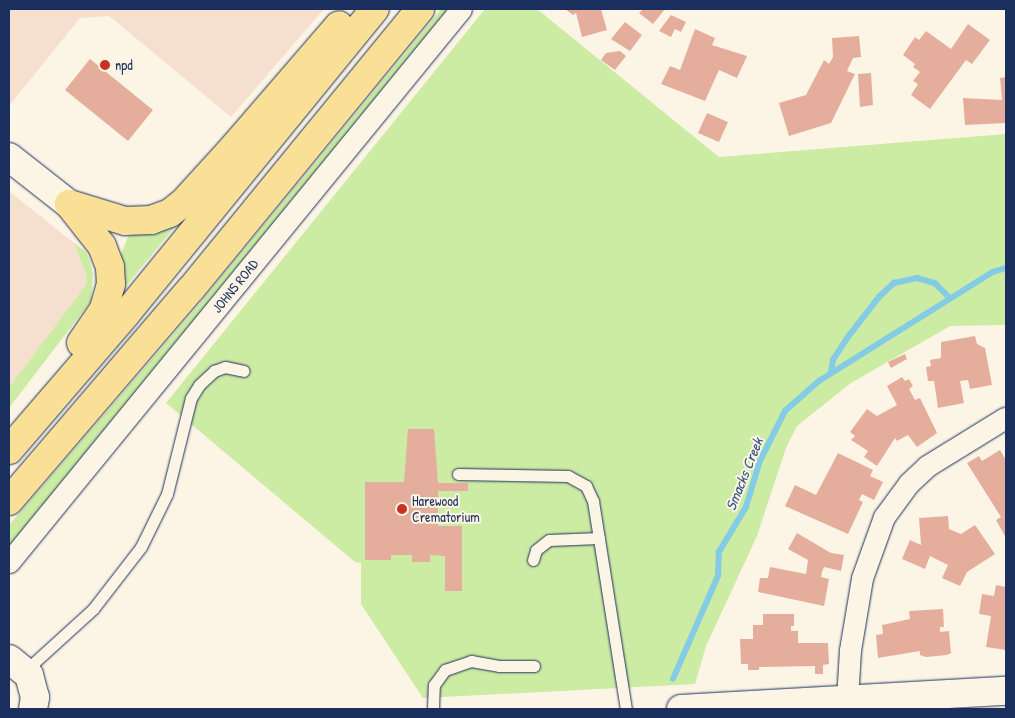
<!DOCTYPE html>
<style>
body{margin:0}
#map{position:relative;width:1015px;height:718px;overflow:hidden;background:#fcf5e5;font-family:"Patrick Hand",sans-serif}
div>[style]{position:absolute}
.built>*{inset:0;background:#f5e0cf}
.green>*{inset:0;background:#cceba3}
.stream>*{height:5.5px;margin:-2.75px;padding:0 2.75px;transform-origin:2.75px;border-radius:2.75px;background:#84cbe6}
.building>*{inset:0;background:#e5ae9c}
.roads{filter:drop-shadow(0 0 1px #1b2f5e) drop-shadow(0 0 1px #1b2f5e)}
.service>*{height:11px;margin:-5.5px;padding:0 5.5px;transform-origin:5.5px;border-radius:5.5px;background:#fcf5e5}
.minor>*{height:21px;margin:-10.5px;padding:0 10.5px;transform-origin:10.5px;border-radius:10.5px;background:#fcf5e5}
.tertiary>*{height:28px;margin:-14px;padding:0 14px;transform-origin:14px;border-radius:14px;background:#fcf5e5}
.trunk>*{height:28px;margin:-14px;padding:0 14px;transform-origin:14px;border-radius:14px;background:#fadf96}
.dots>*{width:14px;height:14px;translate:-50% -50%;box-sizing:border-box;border:2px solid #fcf5e5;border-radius:50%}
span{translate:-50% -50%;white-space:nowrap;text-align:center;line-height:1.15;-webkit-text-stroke:4px #fcf5e5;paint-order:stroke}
.poi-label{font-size:14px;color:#1b2f5e}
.left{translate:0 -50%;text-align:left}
.street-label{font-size:14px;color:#1b2f5e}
.water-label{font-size:15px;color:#355680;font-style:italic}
.frame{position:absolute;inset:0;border:10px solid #1b2f5e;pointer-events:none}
</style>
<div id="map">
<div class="built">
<i style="clip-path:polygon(9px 9px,324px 9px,231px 117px,109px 16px,80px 18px,9px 106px)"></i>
<i style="clip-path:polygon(9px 191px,74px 243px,87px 277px,85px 296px,9px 388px)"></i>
</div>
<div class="green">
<i style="clip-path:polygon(441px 9px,453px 9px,9px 553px,9px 525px,195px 309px)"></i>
<i style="clip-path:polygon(485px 9px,537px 9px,719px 157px,1006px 134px,1006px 325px,950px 326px,851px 383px,797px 426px,786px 448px,757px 536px,706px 646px,695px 684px,423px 698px,361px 604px,361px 563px,355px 562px,166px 403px)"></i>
<i style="clip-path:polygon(185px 214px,123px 290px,120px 257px,129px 234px)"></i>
<i style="clip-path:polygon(74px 243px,86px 252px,90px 262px,93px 274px,91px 301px,9px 408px,9px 388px,86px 285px,87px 277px)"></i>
</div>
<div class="stream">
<i style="left:831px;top:373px;width:13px;rotate:-81deg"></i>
<i style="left:833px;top:360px;width:27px;rotate:-57deg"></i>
<i style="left:848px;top:337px;width:51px;rotate:-52.2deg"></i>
<i style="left:879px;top:297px;width:21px;rotate:-43deg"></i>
<i style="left:894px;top:283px;width:24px;rotate:-12deg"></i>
<i style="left:917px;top:278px;width:19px;rotate:16deg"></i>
<i style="left:935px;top:283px;width:21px;rotate:45deg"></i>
<i style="left:673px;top:679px;width:112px;rotate:-66.4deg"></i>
<i style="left:718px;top:576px;width:24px;rotate:-88deg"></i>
<i style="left:719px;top:552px;width:52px;rotate:-59deg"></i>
<i style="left:746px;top:507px;width:48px;rotate:-73.1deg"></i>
<i style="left:760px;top:461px;width:56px;rotate:-63.4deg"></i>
<i style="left:785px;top:411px;width:45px;rotate:-41.4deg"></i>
<i style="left:819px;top:381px;width:205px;rotate:-32.1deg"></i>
<i style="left:993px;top:272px;width:14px;rotate:-17deg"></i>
</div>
<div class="building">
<i style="clip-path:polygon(565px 9px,601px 9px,607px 30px,582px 37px,576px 13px,573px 15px)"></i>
<i style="clip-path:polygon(643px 9px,665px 9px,653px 24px,639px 13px)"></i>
<i style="clip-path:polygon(671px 15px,686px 22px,681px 32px,675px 29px,671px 37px,659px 31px)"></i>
<i style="clip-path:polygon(625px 22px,642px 35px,630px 51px,611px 39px)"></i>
<i style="clip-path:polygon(968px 24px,990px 40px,972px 64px,966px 60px,930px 109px,911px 95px,918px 84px,913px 81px,920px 72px,913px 67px,915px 64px,903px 55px,915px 37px,919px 40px,926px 31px,951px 49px)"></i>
<i style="clip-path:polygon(695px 29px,715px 38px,712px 45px,747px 56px,737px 78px,719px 70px,705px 101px,661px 84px,670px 66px,680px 70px)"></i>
<i style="clip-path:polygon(859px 36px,861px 57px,853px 58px,847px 71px,855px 74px,831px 123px,789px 136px,779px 103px,806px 95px,824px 60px,829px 64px,833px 57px,832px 38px)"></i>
<i style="clip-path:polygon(620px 51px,626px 56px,615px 70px,601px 60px,606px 53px)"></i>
<i style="clip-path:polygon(90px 59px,153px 110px,128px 141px,65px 90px)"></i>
<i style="clip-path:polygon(871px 73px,873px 105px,860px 107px,858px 74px)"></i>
<i style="clip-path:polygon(1006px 77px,1006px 123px,965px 125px,963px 98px,1002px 100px,1000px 78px)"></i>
<i style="clip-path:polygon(707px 113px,728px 122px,719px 142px,698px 133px)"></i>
<i style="clip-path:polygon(975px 336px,977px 344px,985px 348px,992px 385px,970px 389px,968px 380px,960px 381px,964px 403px,938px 408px,934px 381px,928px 381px,926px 367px,931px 366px,930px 360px,941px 358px,941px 342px)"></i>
<i style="clip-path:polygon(905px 354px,907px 359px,891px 368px,888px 362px)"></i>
<i style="clip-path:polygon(902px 377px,905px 381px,909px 379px,913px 386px,909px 389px,915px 400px,920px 398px,937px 433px,917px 447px,908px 435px,897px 441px,895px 438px,877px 466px,864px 457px,868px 451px,851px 440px,855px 436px,850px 432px,867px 409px,877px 416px,897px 405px,887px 386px)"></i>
<i style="clip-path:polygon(408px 429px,434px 429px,438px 483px,468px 483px,468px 491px,438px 491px,438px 526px,462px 526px,462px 591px,445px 591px,445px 556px,430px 555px,430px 562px,412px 562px,412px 555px,391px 555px,391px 560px,365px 560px,365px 482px,404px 482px)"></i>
<i style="clip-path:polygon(1000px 450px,1006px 460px,1006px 538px,996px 520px,1001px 517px,967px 463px,979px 456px,982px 461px)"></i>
<i style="clip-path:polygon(838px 453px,873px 470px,870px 476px,883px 482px,874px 500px,862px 494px,859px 500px,863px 502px,848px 534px,785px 506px,795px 485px,816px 495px)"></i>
<i style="clip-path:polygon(948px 516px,949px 529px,961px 534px,975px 525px,995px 554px,967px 572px,960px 586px,942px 578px,948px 565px,930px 556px,925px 569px,902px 559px,910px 540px,921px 545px,919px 518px)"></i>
<i style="clip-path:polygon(797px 533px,831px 553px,844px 555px,841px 571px,824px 567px,822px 572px,821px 577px,829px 579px,824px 606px,758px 592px,760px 578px,768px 578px,770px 567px,806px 574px,808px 560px,788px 549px)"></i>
<i style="clip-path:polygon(996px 585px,1006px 587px,1006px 650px,986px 647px,991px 616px,979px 614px,982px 594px,994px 596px)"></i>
<i style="clip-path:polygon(943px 609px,944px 627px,940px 627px,940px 632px,949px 631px,951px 653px,947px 655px,926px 657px,920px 655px,920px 651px,878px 658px,876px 635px,883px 634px,882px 625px,910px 619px,909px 611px)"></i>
<i style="clip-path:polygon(763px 614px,794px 614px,794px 626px,791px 626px,791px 631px,798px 631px,798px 643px,828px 643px,829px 664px,823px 665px,823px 674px,815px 674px,815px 666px,759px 667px,759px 670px,748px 670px,748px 664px,741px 664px,740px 639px,753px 639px,753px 625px,763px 625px)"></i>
</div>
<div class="roads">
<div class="service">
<i style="left:458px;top:474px;width:110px;rotate:1deg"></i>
<i style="left:568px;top:476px;width:21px;rotate:29deg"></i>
<i style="left:586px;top:486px;width:17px;rotate:65deg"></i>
<i style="left:593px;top:501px;width:211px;rotate:81deg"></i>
<i style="left:533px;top:560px;width:10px;rotate:-73deg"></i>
<i style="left:536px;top:550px;width:16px;rotate:-38deg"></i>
<i style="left:549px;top:540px;width:50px;rotate:-2.3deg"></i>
<i style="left:26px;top:670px;width:91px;rotate:-42.3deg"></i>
<i style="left:93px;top:609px;width:78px;rotate:-52.3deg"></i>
<i style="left:141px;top:547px;width:59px;rotate:-63.9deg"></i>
<i style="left:167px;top:494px;width:99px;rotate:-76deg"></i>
<i style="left:191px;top:398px;width:15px;rotate:-58deg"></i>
<i style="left:199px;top:385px;width:21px;rotate:-43deg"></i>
<i style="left:214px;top:371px;width:12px;rotate:-20deg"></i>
<i style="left:225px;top:367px;width:19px;rotate:12deg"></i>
<i style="left:433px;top:709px;width:24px;rotate:-88deg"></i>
<i style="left:434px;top:685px;width:19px;rotate:-54deg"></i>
<i style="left:445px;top:670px;width:28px;rotate:-19deg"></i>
<i style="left:471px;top:661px;width:28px;rotate:10deg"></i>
<i style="left:499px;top:666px;width:35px"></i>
</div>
<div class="minor">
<i style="left:9px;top:562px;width:714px;rotate:-50.74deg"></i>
<i style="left:847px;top:699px;width:49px;rotate:-86.5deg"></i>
<i style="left:850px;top:650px;width:73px;rotate:-80.5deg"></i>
<i style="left:862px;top:578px;width:65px;rotate:-70.2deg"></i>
<i style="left:884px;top:517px;width:42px;rotate:-53.7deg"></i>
<i style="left:909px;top:483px;width:25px;rotate:-43deg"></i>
<i style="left:927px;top:466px;width:92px;rotate:-31.6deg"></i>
</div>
<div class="tertiary">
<i style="left:9px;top:157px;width:76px;rotate:38.1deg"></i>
<i style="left:9px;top:659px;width:26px;rotate:39deg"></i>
<i style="left:29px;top:675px;width:23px;rotate:75deg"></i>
<i style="left:35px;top:697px;width:12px;rotate:99deg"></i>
<i style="left:681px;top:709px;width:325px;rotate:-3.2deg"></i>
</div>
<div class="trunk">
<i style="left:69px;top:204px;width:59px;rotate:16.9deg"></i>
<i style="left:125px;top:221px;width:26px;rotate:-2deg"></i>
<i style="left:151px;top:220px;width:20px;rotate:-20deg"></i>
<i style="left:170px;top:213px;width:16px;rotate:-38deg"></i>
<i style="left:183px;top:203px;width:74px;rotate:-47.7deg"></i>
<i style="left:233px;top:148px;width:162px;rotate:-49.2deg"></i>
<i style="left:69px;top:204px;width:53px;rotate:51.8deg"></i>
<i style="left:102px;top:246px;width:22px;rotate:69deg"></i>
<i style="left:110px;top:267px;width:17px;rotate:87deg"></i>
<i style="left:111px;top:284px;width:26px;rotate:106deg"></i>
<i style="left:104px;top:309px;width:41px;rotate:124.1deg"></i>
<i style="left:9px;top:450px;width:179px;rotate:-49.3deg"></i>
<i style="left:126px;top:314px;width:394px;rotate:-50.8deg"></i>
<i style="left:9px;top:501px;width:279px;rotate:-49.4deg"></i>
<i style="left:191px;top:289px;width:362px;rotate:-50.7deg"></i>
</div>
</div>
<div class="dots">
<i style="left:105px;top:65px;background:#c8321e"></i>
<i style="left:402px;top:509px;background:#c8321e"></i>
</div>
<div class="poi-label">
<span class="left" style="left:115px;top:65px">npd</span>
<span class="left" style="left:412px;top:509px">Harewood<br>Crematorium</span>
</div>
<div class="street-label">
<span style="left:235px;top:286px;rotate:-51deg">JOHNS ROAD</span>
</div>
<div class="water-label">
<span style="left:744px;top:474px;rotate:-68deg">Smacks Creek</span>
</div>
<div class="frame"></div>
</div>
